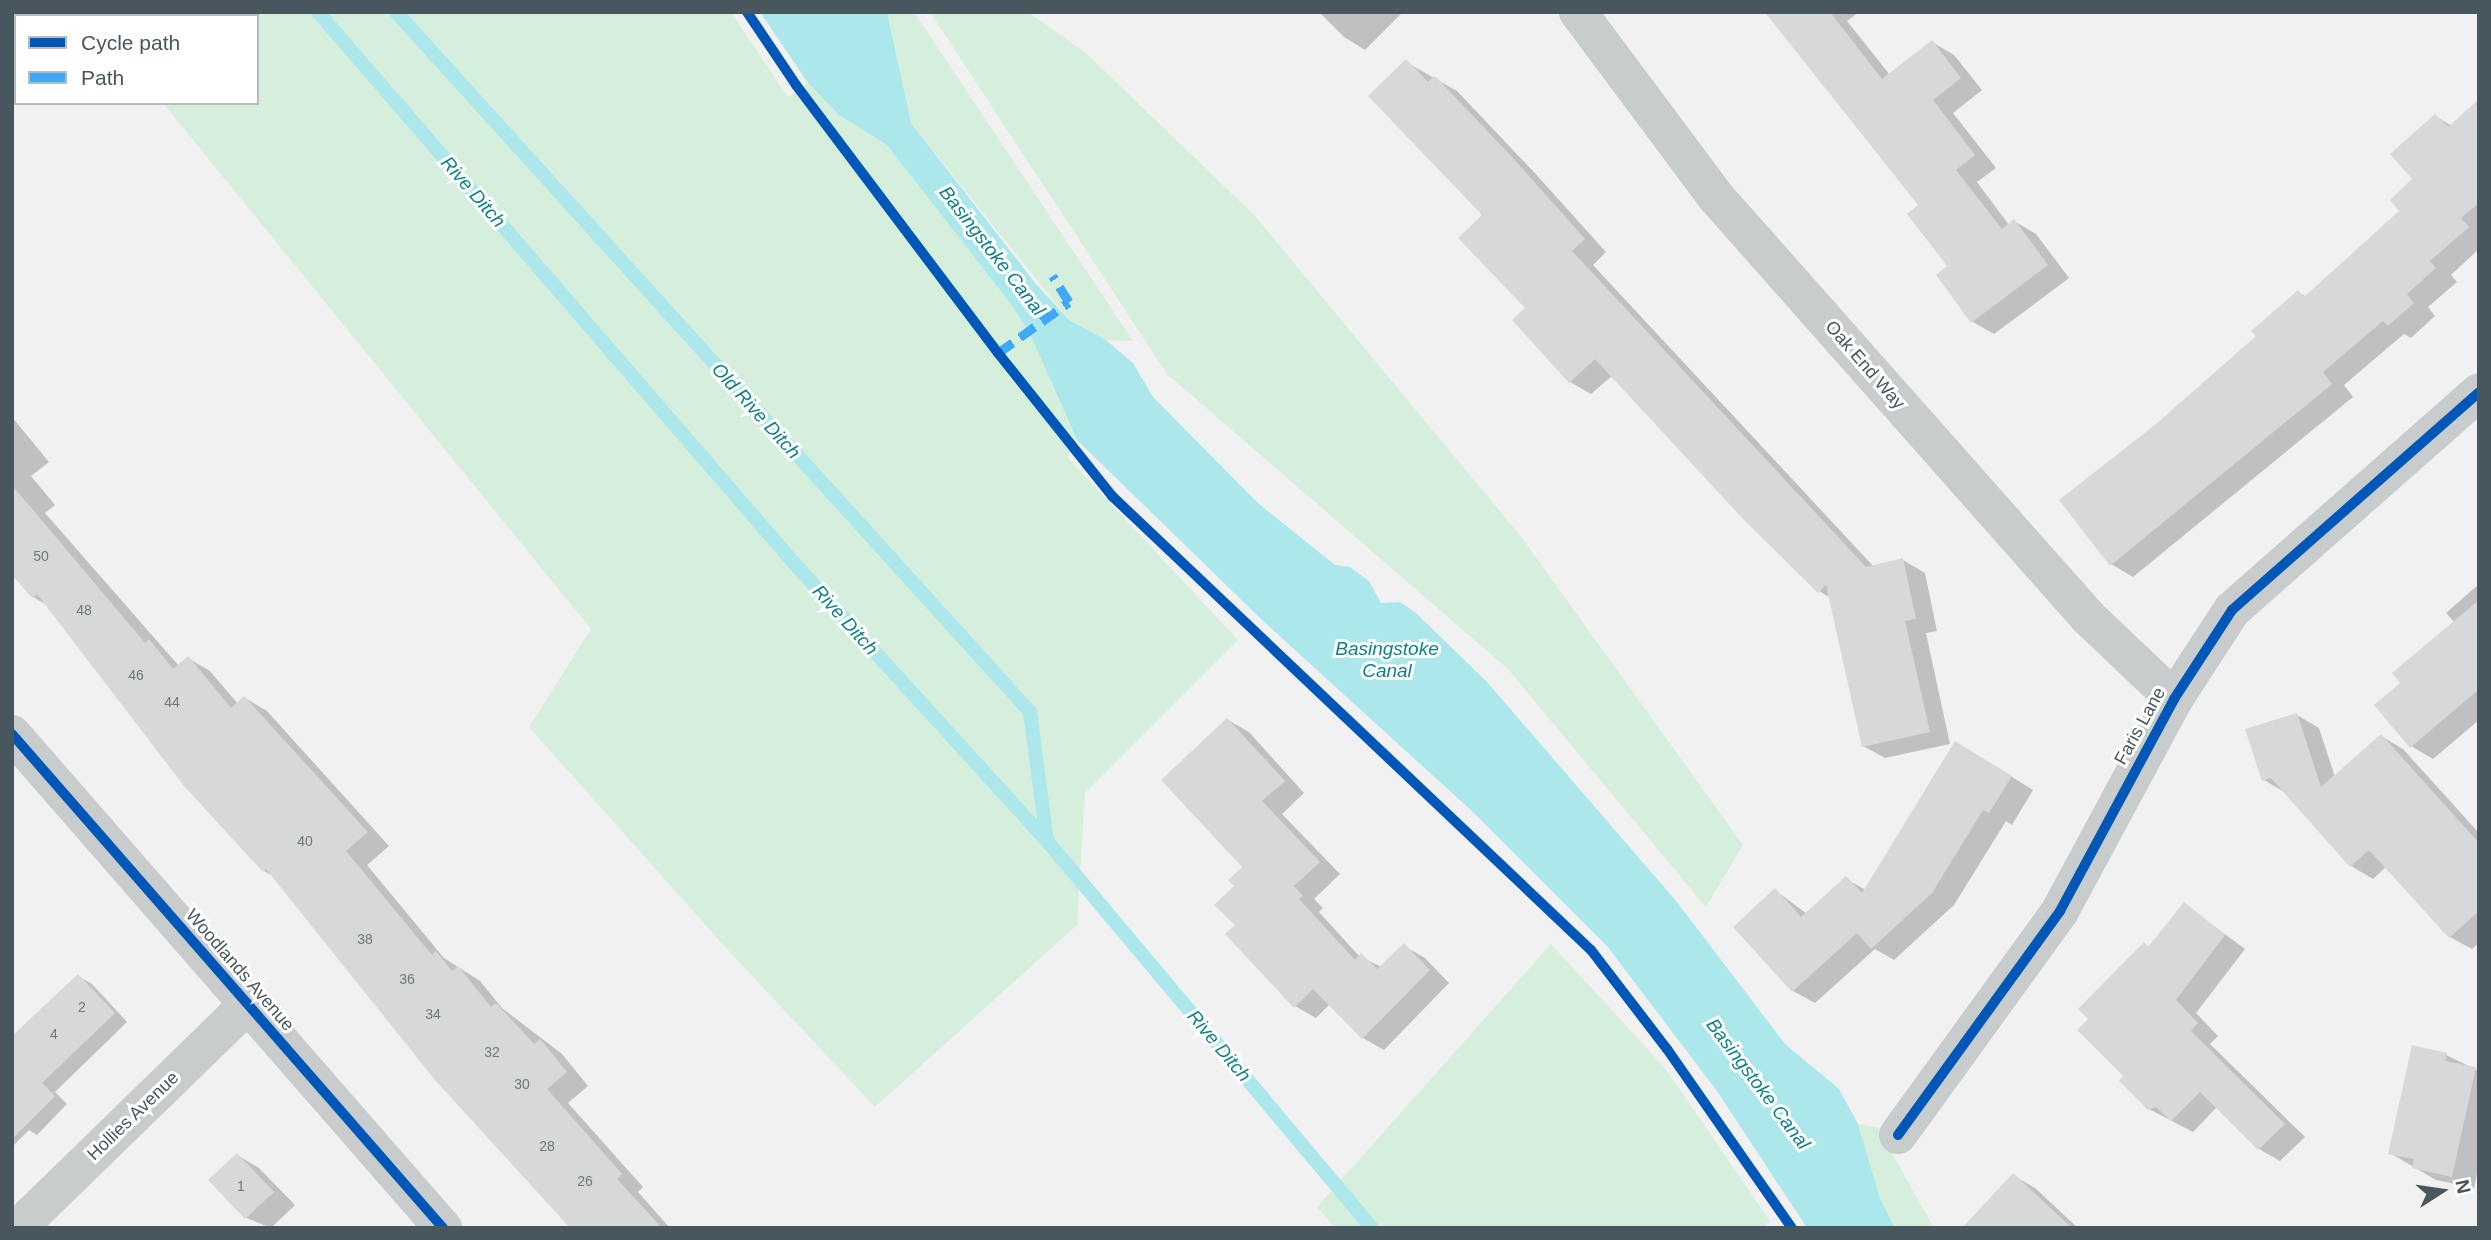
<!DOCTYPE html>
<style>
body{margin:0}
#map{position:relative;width:2491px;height:1240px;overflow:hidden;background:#f1f1f1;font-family:Arial,sans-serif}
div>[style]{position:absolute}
.green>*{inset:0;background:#d6efdd}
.water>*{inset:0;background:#ace7ec}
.shadow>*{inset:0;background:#0003}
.stream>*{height:14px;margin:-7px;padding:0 7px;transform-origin:7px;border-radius:7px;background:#ace7ec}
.building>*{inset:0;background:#d7d9d9}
.minor>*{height:38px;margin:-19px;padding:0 19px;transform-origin:19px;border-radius:19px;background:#c8cccd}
.quiet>*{height:9px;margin-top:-4.5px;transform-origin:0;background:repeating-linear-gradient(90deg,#3fa9f5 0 18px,transparent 0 27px)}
.cycleway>*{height:10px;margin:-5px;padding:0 5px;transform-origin:5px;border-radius:5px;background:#0057b8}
span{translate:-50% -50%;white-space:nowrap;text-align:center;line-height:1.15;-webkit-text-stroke:6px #fff;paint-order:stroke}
.number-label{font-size:14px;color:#6d787d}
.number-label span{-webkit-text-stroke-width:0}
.street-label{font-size:18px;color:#48565d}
.water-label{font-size:19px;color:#108089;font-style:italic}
.frame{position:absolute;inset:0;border:14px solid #48565d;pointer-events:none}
.legend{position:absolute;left:14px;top:14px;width:245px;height:91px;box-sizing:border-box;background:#fff;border:2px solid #b6bbbe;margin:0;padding:9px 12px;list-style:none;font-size:21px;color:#48565d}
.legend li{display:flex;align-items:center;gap:14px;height:35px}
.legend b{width:35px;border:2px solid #b6bbbe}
.north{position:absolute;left:2407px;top:1156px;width:70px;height:70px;-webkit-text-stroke:5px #fff;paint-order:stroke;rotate:78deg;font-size:19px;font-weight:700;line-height:28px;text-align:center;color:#48565d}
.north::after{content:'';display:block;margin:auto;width:24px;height:32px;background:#48565d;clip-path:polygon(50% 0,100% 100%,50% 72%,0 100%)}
</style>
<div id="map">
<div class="green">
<i style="clip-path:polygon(89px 12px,731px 12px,788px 97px,808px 83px,839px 115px,887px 145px,1011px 304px,1031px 336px,1077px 440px,1068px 458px,1238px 640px,1085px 793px,1077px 925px,875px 1107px,726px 948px,529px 727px,591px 629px,163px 103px,257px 103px,257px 16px)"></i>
<i style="clip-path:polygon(887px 12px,914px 12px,1133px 341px,1106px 340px,1069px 320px,911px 123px)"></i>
<i style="clip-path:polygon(930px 12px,1028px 12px,1087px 54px,1255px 216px,1522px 538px,1743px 845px,1706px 907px,1508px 669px,1167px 374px)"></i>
<i style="clip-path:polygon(1551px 944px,1665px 1068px,1770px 1221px,1763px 1228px,1335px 1228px,1317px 1207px)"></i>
<i style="clip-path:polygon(1858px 1124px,1878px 1128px,1934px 1228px,1895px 1228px,1880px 1198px)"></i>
</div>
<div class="water">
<i style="clip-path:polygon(760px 12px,887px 12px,911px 123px,1036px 284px,1069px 320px,1106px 340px,1133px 363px,1153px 397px,1259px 504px,1335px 565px,1350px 567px,1369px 581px,1381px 603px,1400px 602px,1416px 613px,1487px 682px,1677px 902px,1785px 1044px,1839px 1089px,1858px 1124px,1880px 1198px,1895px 1228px,1807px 1228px,1717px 1091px,1607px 946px,1473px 812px,1262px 620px,1077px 440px,1031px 336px,1011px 304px,887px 145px,839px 115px,808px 83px)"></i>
</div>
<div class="shadow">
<i style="clip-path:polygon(1319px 12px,1403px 12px,1365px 50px,1344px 37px)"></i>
<i style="clip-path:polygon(1765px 12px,1859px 12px,1847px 21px,1890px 75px,1932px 42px,1954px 55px,1982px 90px,1953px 113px,1996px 168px,1977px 182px,2009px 225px,2014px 221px,2036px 234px,2069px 278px,1994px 334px,1973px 322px,1938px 276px,1949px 267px,1920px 206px)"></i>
<i style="clip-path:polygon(1406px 62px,1457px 91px,1533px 171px,1606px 252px,1593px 265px,1874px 567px,1903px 560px,1925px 573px,1937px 631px,1926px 633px,1950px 744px,1885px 758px,1863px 746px,1831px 598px,1819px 591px,1613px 375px,1591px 394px,1570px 382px,1527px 308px)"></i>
<i style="clip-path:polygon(2479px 102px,2479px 249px,2451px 275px,2457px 282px,2428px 307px,2435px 316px,2411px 338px,2404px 334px,2344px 385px,2353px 397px,2133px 577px,2111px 564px,2157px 425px,2258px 336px,2299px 292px,2306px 297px,2401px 211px,2435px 116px,2452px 126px)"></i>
<i style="clip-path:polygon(12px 417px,49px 462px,31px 476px,55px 505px,45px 513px,179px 666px,188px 658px,210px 671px,238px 704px,245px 698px,267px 711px,389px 846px,367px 865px,444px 958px,480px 981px,502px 1008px,562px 1054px,588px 1086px,568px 1103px,643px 1187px,638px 1192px,670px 1228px,577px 1228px,274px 877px,264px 871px,47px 605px,33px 597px,12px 572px)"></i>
<i style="clip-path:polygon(2479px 584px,2479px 720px,2433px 759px,2411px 746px,2403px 683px,2455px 623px,2446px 613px)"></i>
<i style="clip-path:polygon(2297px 715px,2319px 728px,2335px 777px,2381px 736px,2403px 749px,2479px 833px,2479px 943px,2472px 949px,2450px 937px,2386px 867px,2373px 879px,2351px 866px,2286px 793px,2264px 780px)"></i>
<i style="clip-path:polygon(1228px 720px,1249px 732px,1304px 793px,1282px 814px,1340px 874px,1314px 899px,1323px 908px,1319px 912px,1360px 957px,1382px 967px,1404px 946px,1425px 958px,1449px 983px,1384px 1050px,1363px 1038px,1330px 1004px,1316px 1018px,1295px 1006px,1237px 925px,1237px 886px,1244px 867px)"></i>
<i style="clip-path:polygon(1978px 756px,2033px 790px,2012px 825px,2006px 821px,1954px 905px,1894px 960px,1875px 949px,1815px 1003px,1793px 991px,1775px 890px,1807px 914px,1846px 879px,1866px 890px)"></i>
<i style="clip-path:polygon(2184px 904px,2245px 949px,2196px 1013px,2218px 1036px,2210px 1044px,2305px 1137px,2280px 1161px,2259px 1149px,2217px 1107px,2193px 1132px,2149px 1109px,2090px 1019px,2144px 944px,2150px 948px)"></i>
<i style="clip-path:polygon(78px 976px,92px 984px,127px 1022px,55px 1092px,67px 1104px,37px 1135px,29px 1130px,12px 1147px,12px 1053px)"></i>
<i style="clip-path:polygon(2446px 1055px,2479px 1071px,2479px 1165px,2474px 1188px,2436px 1180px,2390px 1153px)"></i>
<i style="clip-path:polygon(237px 1155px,259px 1168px,295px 1205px,271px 1228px,247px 1218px,211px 1180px)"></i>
<i style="clip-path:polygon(2013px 1175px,2035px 1188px,2078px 1228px,1997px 1228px)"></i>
</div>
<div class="stream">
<i style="left:318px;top:12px;width:728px;rotate:49.18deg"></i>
<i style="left:794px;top:563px;width:376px;rotate:47.7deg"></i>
<i style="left:1047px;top:841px;width:505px;rotate:49.98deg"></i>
<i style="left:396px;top:12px;width:944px;rotate:47.83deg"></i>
<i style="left:1030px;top:712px;width:130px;rotate:82.5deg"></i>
</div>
<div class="building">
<i style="clip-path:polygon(1765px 12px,1830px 12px,1882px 79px,1932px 40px,1961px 78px,1933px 100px,1975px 155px,1956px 170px,2002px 229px,2014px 219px,2048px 265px,1971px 323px,1936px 275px,1947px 266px,1907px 214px,1918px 205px)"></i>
<i style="clip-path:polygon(1406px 59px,1428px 82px,1435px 76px,1512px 157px,1585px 239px,1572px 251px,1866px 567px,1903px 558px,1916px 619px,1905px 621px,1930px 732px,1862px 747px,1826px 585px,1818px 593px,1743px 519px,1595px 359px,1569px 383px,1512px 320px,1525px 308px,1458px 238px,1482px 215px,1368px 96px)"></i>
<i style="clip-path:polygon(2479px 99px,2479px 203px,2461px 218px,2469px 227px,2430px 261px,2436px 268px,2407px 294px,2414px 303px,2388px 326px,2383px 321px,2323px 372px,2332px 384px,2110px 566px,2059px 500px,2156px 424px,2256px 336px,2251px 331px,2298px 290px,2304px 297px,2399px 211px,2390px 200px,2412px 179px,2390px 154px,2435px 114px,2448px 127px)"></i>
<i style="clip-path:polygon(12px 485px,145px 643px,149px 639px,173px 669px,188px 656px,231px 708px,244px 696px,368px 832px,346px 851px,432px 955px,436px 951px,452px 971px,458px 966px,491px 1007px,496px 1003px,534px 1044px,540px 1039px,567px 1072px,547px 1089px,622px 1174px,617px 1179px,662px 1228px,570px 1228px,435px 1080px,266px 869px,263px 872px,184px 786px,37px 594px,32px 598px,12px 575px)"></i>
<i style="clip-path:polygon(2479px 600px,2479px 689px,2410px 748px,2374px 705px,2400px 683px,2392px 673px)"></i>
<i style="clip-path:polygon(2297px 713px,2321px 787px,2381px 734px,2479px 843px,2479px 911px,2449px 938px,2369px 850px,2350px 867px,2271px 778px,2262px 781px,2245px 729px)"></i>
<i style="clip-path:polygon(1227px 718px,1285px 781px,1262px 801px,1320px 862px,1294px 886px,1303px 896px,1299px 899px,1355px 960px,1361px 953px,1377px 969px,1404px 943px,1430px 970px,1362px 1039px,1313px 989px,1294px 1008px,1225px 934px,1235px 925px,1214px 905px,1234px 886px,1228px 880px,1242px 867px,1161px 780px)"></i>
<i style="clip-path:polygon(1955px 741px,2012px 776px,1989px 813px,1983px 810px,1932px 893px,1871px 949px,1857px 933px,1792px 992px,1733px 927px,1775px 888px,1801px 917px,1846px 876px,1862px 893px)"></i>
<i style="clip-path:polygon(2184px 902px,2225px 935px,2176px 1000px,2198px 1023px,2191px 1031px,2285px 1124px,2258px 1150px,2200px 1092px,2171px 1121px,2156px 1107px,2148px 1110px,2119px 1081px,2123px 1076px,2077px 1030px,2088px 1019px,2078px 1009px,2144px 942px,2148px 947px)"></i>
<i style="clip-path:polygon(78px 974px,115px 1013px,42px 1083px,55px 1096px,12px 1139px,12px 1036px)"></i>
<i style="clip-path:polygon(2412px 1045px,2447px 1053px,2445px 1061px,2476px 1067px,2452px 1177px,2412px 1168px,2414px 1159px,2388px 1154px)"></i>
<i style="clip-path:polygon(237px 1153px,274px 1192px,245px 1219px,208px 1180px)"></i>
<i style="clip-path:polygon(2013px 1173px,2072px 1228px,1962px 1228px)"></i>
</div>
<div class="minor">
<i style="left:1578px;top:12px;width:231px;rotate:53.3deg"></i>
<i style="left:1716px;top:197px;width:561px;rotate:48.47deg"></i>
<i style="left:2088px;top:617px;width:119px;rotate:43.6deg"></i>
<i style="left:12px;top:734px;width:656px;rotate:48.9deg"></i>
<i style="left:1898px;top:1135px;width:276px;rotate:-54.1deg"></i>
<i style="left:2060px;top:911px;width:241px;rotate:-61.7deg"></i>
<i style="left:2174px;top:699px;width:106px;rotate:-56.9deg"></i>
<i style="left:2232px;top:610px;width:329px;rotate:-41.4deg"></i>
<i style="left:18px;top:1228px;width:320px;rotate:-44.2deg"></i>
</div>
<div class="quiet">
<i style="left:998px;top:353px;width:87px;rotate:-35.7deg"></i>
<i style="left:1069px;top:302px;width:31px;rotate:-122deg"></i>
</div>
<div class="cycleway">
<i style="left:747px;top:12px;width:88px;rotate:56.1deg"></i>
<i style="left:796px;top:85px;width:336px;rotate:53deg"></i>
<i style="left:998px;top:353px;width:183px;rotate:51.4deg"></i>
<i style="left:1112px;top:496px;width:660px;rotate:43.47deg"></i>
<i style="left:1591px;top:950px;width:125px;rotate:52.5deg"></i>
<i style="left:1667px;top:1049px;width:218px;rotate:55.1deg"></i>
<i style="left:12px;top:734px;width:656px;rotate:48.9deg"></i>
<i style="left:1898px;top:1135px;width:276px;rotate:-54.1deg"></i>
<i style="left:2060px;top:911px;width:241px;rotate:-61.7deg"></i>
<i style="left:2174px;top:699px;width:106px;rotate:-56.9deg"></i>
<i style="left:2232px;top:610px;width:329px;rotate:-41.4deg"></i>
</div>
<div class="number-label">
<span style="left:41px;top:556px">50</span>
<span style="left:84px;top:610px">48</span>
<span style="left:136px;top:675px">46</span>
<span style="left:172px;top:702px">44</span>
<span style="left:305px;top:841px">40</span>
<span style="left:365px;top:939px">38</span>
<span style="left:407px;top:979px">36</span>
<span style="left:82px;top:1007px">2</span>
<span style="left:433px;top:1014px">34</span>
<span style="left:54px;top:1034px">4</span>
<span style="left:492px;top:1052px">32</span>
<span style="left:522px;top:1084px">30</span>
<span style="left:547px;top:1146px">28</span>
<span style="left:585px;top:1181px">26</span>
<span style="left:241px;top:1186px">1</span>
</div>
<div class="street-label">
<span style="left:1865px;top:365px;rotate:49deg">Oak End Way</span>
<span style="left:2140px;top:726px;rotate:-61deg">Faris Lane</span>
<span style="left:240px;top:970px;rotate:49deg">Woodlands Avenue</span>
<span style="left:133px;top:1116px;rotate:-44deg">Hollies Avenue</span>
</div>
<div class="water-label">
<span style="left:473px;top:192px;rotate:49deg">Rive Ditch</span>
<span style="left:992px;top:251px;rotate:52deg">Basingstoke Canal</span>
<span style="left:756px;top:411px;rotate:48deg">Old Rive Ditch</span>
<span style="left:845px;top:620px;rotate:48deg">Rive Ditch</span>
<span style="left:1387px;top:660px">Basingstoke<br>Canal</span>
<span style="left:1219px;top:1046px;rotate:50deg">Rive Ditch</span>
<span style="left:1758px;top:1084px;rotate:53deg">Basingstoke Canal</span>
</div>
<div class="frame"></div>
<ul class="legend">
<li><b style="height:9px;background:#0057b8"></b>Cycle path</li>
<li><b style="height:9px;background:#3fa9f5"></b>Path</li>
</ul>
<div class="north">N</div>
</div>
